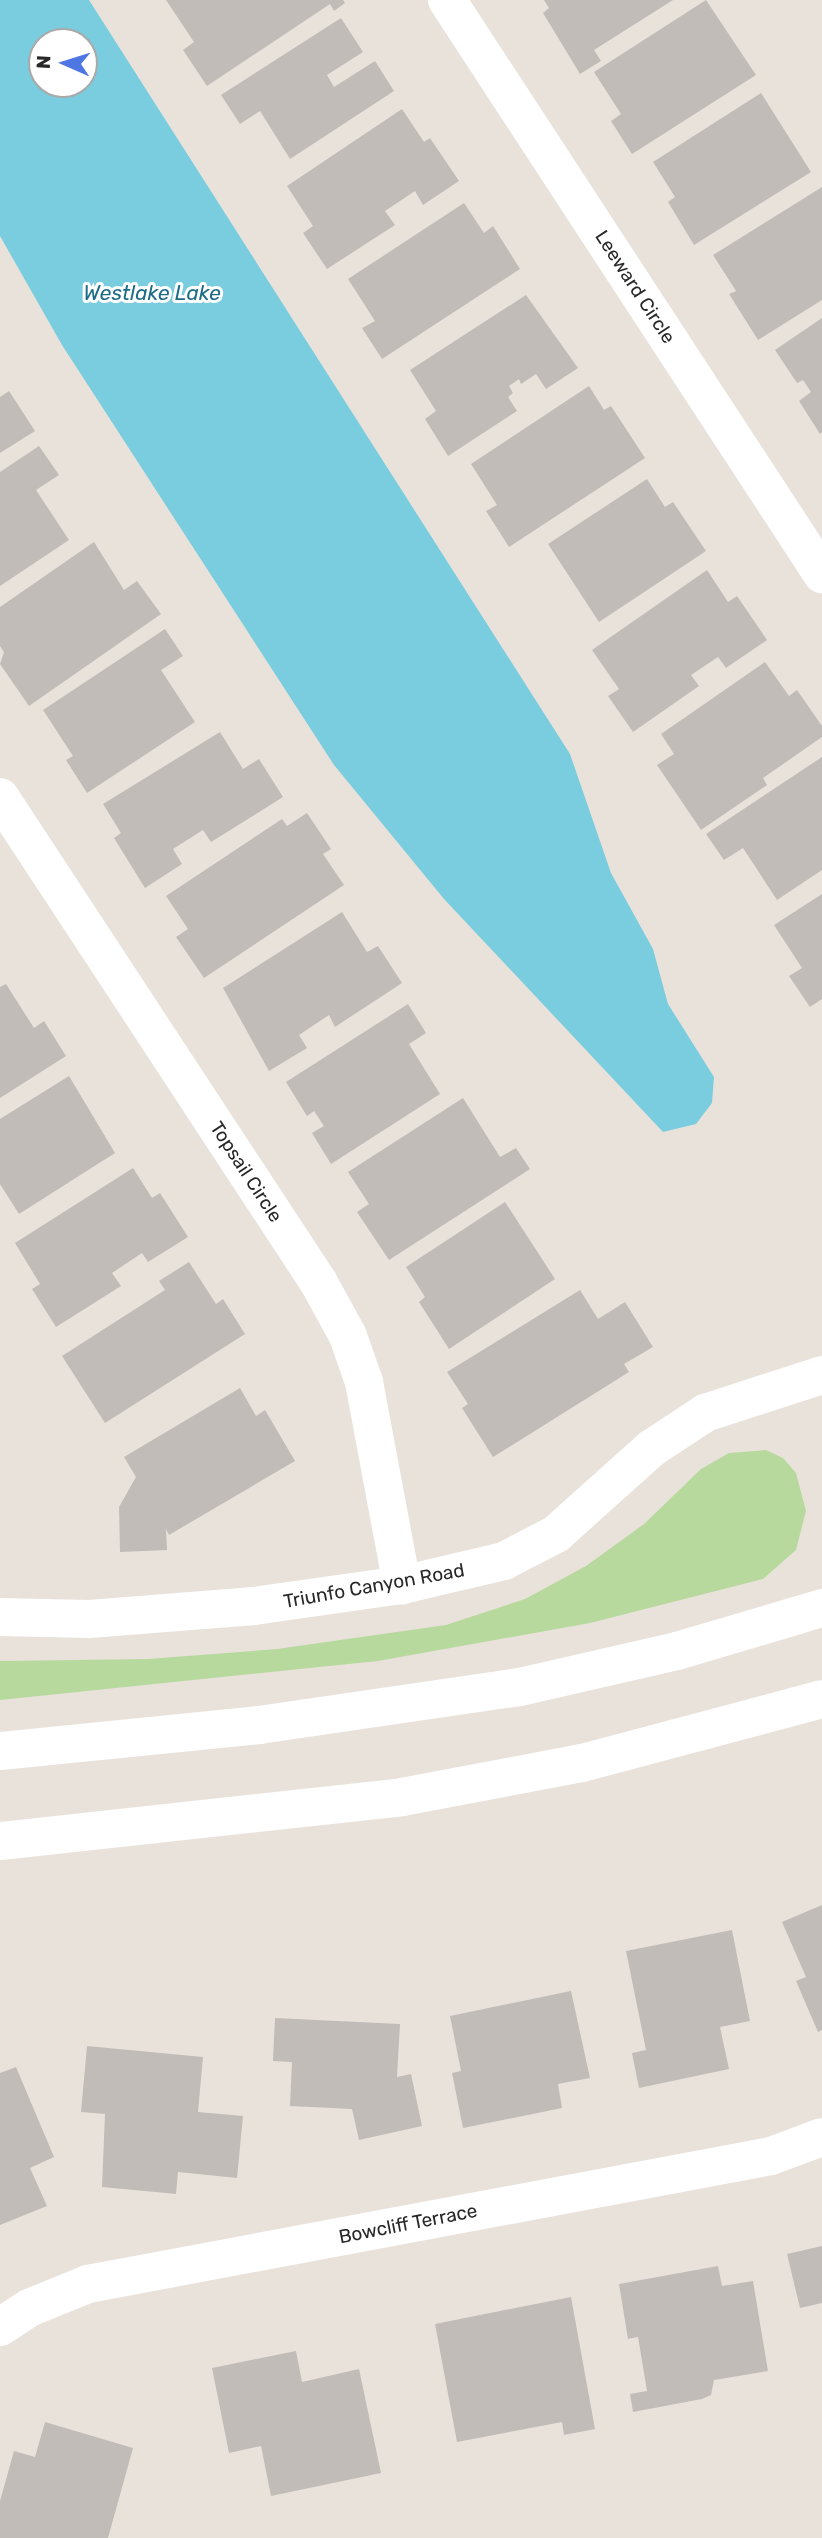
<!DOCTYPE html>
<style>
body{margin:0}
#map{position:relative;width:822px;height:2538px;overflow:hidden;background:#e9e2db;font-family:Rubik,sans-serif}
div>[style]{position:absolute}
.green>*{inset:0;background:#b7d99e}
.water>*{inset:0;background:#7acdde}
.building>*{inset:0;background:#c1bcb8}
.minor>*{height:38px;margin:-19px;padding:0 19px;transform-origin:19px;border-radius:19px;background:#fff}
span{translate:-50% -50%;white-space:nowrap;text-align:center;line-height:1.15;-webkit-text-stroke:6px #fff;paint-order:stroke}
.street-label{font-size:19px;color:#282828}
.water-label{font-size:21px;color:#1d6c87;font-style:italic}
.north{position:absolute;left:28px;top:28px;width:70px;height:70px;box-sizing:border-box;background:#fff;border:2px solid #a9a9a9;border-radius:50%;rotate:273deg;font-size:19px;font-weight:700;line-height:28px;text-align:center;color:#282828}
.north::after{content:'';display:block;margin:auto;width:24px;height:32px;background:#4e77e3;clip-path:polygon(50% 0,100% 100%,50% 72%,0 100%)}
</style>
<div id="map">
<div class="green">
<i style="clip-path:polygon(766px 1450px,783px 1458px,796px 1473px,806px 1511px,796px 1550px,763px 1579px,590px 1623px,378px 1661px,0 1700px,0 1661px,148px 1659px,277px 1649px,446px 1625px,525px 1599px,586px 1566px,644px 1524px,701px 1469px,729px 1453px)"></i>
</div>
<div class="water">
<i style="clip-path:polygon(evenodd,0 0,89px 0,570px 754px,611px 873px,653px 949px,668px 1004px,714px 1077px,712px 1103px,696px 1124px,663px 1132px,444px 899px,334px 765px,62px 345px,0 236px,0 0,84px 42px,84px 84px,42px 84px,42px 42px,84px 42px)"></i>
</div>
<div class="building">
<i style="clip-path:polygon(166px 0,343px 0,345px 3px,334px 11px,330px 4px,207px 86px,183px 50px,194px 42px)"></i>
<i style="clip-path:polygon(544px 0,673px 0,594px 50px,601px 61px,580px 74px,543px 13px,549px 8px)"></i>
<i style="clip-path:polygon(706px 0,756px 75px,632px 154px,611px 121px,621px 114px,594px 72px)"></i>
<i style="clip-path:polygon(341px 18px,363px 52px,327px 75px,334px 87px,375px 61px,394px 91px,290px 159px,260px 111px,240px 124px,221px 95px)"></i>
<i style="clip-path:polygon(761px 93px,811px 172px,694px 245px,668px 202px,675px 197px,653px 162px)"></i>
<i style="clip-path:polygon(402px 109px,424px 142px,430px 138px,459px 181px,423px 205px,415px 191px,385px 211px,395px 225px,327px 269px,303px 233px,313px 226px,287px 186px)"></i>
<i style="clip-path:polygon(822px 187px,822px 300px,758px 340px,729px 294px,736px 291px,713px 255px)"></i>
<i style="clip-path:polygon(464px 203px,484px 233px,493px 226px,520px 269px,382px 359px,362px 328px,375px 321px,348px 279px)"></i>
<i style="clip-path:polygon(526px 295px,578px 368px,546px 389px,536px 374px,521px 384px,519px 379px,509px 386px,513px 393px,508px 397px,517px 411px,448px 456px,425px 419px,436px 411px,410px 370px)"></i>
<i style="clip-path:polygon(822px 318px,822px 432px,820px 434px,799px 401px,811px 392px,803px 380px,797px 383px,775px 350px)"></i>
<i style="clip-path:polygon(589px 386px,604px 410px,611px 406px,645px 458px,509px 547px,486px 511px,497px 505px,471px 464px)"></i>
<i style="clip-path:polygon(9px 391px,35px 431px,0 453px,0 397px)"></i>
<i style="clip-path:polygon(39px 446px,59px 475px,36px 490px,69px 540px,0 586px,0 472px)"></i>
<i style="clip-path:polygon(647px 479px,665px 507px,673px 502px,706px 551px,599px 622px,548px 544px)"></i>
<i style="clip-path:polygon(94px 542px,124px 590px,137px 581px,161px 614px,29px 706px,0 664px,4px 652px,0 646px,0 607px)"></i>
<i style="clip-path:polygon(707px 570px,728px 602px,737px 596px,767px 640px,726px 668px,718px 657px,691px 675px,699px 686px,633px 732px,608px 696px,619px 689px,592px 650px)"></i>
<i style="clip-path:polygon(165px 629px,183px 656px,161px 670px,195px 722px,87px 793px,66px 760px,73px 756px,43px 710px)"></i>
<i style="clip-path:polygon(765px 662px,789px 696px,797px 690px,822px 726px,822px 737px,763px 778px,767px 785px,701px 830px,657px 765px,674px 754px,661px 734px)"></i>
<i style="clip-path:polygon(220px 732px,243px 769px,259px 759px,283px 797px,211px 842px,203px 830px,173px 849px,182px 864px,145px 888px,114px 838px,121px 833px,103px 804px)"></i>
<i style="clip-path:polygon(822px 757px,822px 870px,777px 900px,743px 848px,724px 860px,706px 834px)"></i>
<i style="clip-path:polygon(307px 813px,331px 849px,323px 854px,344px 885px,204px 978px,176px 937px,188px 929px,166px 896px,282px 819px,287px 826px)"></i>
<i style="clip-path:polygon(822px 894px,822px 999px,810px 1007px,789px 976px,802px 968px,774px 925px)"></i>
<i style="clip-path:polygon(342px 912px,367px 952px,378px 946px,402px 983px,335px 1027px,329px 1015px,299px 1035px,307px 1048px,269px 1071px,223px 988px)"></i>
<i style="clip-path:polygon(6px 984px,34px 1028px,44px 1021px,66px 1056px,0 1098px,0 987px)"></i>
<i style="clip-path:polygon(408px 1004px,426px 1033px,409px 1044px,440px 1094px,331px 1164px,312px 1133px,324px 1126px,314px 1111px,307px 1116px,286px 1082px)"></i>
<i style="clip-path:polygon(69px 1076px,115px 1153px,19px 1214px,0 1184px,0 1119px)"></i>
<i style="clip-path:polygon(463px 1098px,500px 1157px,516px 1148px,530px 1169px,389px 1260px,357px 1212px,369px 1204px,348px 1172px)"></i>
<i style="clip-path:polygon(133px 1168px,152px 1198px,160px 1193px,188px 1237px,148px 1262px,142px 1253px,112px 1273px,121px 1286px,56px 1327px,32px 1289px,40px 1284px,15px 1243px)"></i>
<i style="clip-path:polygon(505px 1202px,555px 1279px,449px 1349px,419px 1302px,425px 1297px,406px 1267px)"></i>
<i style="clip-path:polygon(189px 1262px,216px 1304px,223px 1299px,245px 1334px,105px 1423px,62px 1356px,165px 1290px,159px 1281px)"></i>
<i style="clip-path:polygon(580px 1290px,598px 1319px,625px 1302px,653px 1347px,624px 1364px,629px 1372px,493px 1457px,462px 1408px,468px 1404px,447px 1372px)"></i>
<i style="clip-path:polygon(240px 1388px,256px 1416px,265px 1410px,295px 1461px,169px 1535px,166px 1529px,167px 1550px,120px 1552px,119px 1507px,136px 1477px,124px 1457px)"></i>
<i style="clip-path:polygon(822px 1905px,822px 2030px,818px 2032px,796px 1981px,806px 1977px,782px 1922px)"></i>
<i style="clip-path:polygon(732px 1930px,750px 2021px,720px 2027px,729px 2069px,639px 2088px,632px 2053px,646px 2050px,626px 1951px)"></i>
<i style="clip-path:polygon(571px 1991px,590px 2078px,558px 2084px,562px 2108px,463px 2128px,452px 2073px,461px 2071px,450px 2016px)"></i>
<i style="clip-path:polygon(275px 2018px,400px 2024px,397px 2077px,411px 2074px,422px 2126px,359px 2140px,352px 2109px,290px 2106px,292px 2062px,273px 2061px)"></i>
<i style="clip-path:polygon(87px 2046px,203px 2057px,198px 2112px,243px 2116px,237px 2178px,178px 2172px,176px 2194px,102px 2187px,105px 2114px,81px 2112px)"></i>
<i style="clip-path:polygon(16px 2067px,54px 2157px,30px 2168px,47px 2206px,0 2225px,0 2073px)"></i>
<i style="clip-path:polygon(822px 2246px,822px 2303px,800px 2308px,787px 2254px)"></i>
<i style="clip-path:polygon(718px 2266px,722px 2286px,753px 2281px,768px 2371px,714px 2380px,711px 2395px,702px 2399px,633px 2412px,630px 2394px,647px 2391px,638px 2337px,628px 2339px,619px 2284px)"></i>
<i style="clip-path:polygon(571px 2297px,595px 2429px,564px 2435px,562px 2422px,457px 2442px,435px 2324px)"></i>
<i style="clip-path:polygon(296px 2351px,302px 2382px,359px 2369px,381px 2473px,271px 2496px,261px 2446px,229px 2453px,212px 2368px)"></i>
<i style="clip-path:polygon(45px 2422px,133px 2448px,108px 2538px,0 2538px,0 2501px,14px 2451px,35px 2457px)"></i>
</div>
<div class="minor">
<i style="left:447px;top:0;width:686px;rotate:56.84deg"></i>
<i style="left:0;top:797px;width:581px;rotate:56.72deg"></i>
<i style="left:319px;top:1283px;width:60px;rotate:61.3deg"></i>
<i style="left:348px;top:1336px;width:49px;rotate:70.8deg"></i>
<i style="left:364px;top:1382px;width:207px;rotate:79.4deg"></i>
<i style="left:0;top:1617px;width:89px;rotate:1.3deg"></i>
<i style="left:89px;top:1619px;width:166px;rotate:-4.5deg"></i>
<i style="left:254px;top:1606px;width:149px;rotate:-8.1deg"></i>
<i style="left:402px;top:1585px;width:105px;rotate:-13.2deg"></i>
<i style="left:504px;top:1561px;width:59px;rotate:-27.4deg"></i>
<i style="left:556px;top:1534px;width:129px;rotate:-41.9deg"></i>
<i style="left:652px;top:1448px;width:64px;rotate:-33.4deg"></i>
<i style="left:705px;top:1413px;width:123px;rotate:-18deg"></i>
<i style="left:0;top:1751px;width:260px;rotate:-5.7deg"></i>
<i style="left:259px;top:1725px;width:264px;rotate:-8.3deg"></i>
<i style="left:520px;top:1687px;width:161px;rotate:-12.9deg"></i>
<i style="left:677px;top:1651px;width:151px;rotate:-16.5deg"></i>
<i style="left:0;top:1841px;width:404px;rotate:-6.2deg"></i>
<i style="left:402px;top:1797px;width:183px;rotate:-10.7deg"></i>
<i style="left:582px;top:1763px;width:248px;rotate:-14.9deg"></i>
<i style="left:0;top:2327px;width:35px;rotate:-33deg"></i>
<i style="left:29px;top:2308px;width:64px;rotate:-22.1deg"></i>
<i style="left:88px;top:2284px;width:695px;rotate:-10.61deg"></i>
<i style="left:771px;top:2156px;width:54px;rotate:-20.4deg"></i>
</div>
<div class="street-label">
<span style="left:635px;top:287px;rotate:57deg">Leeward Circle</span>
<span style="left:246px;top:1172px;rotate:57deg">Topsail Circle</span>
<span style="left:374px;top:1586px;rotate:-10deg">Triunfo Canyon Road</span>
<span style="left:408px;top:2224px;rotate:-11deg">Bowcliff Terrace</span>
</div>
<div class="water-label">
<span style="left:152px;top:293px">Westlake Lake</span>
</div>
<div class="north">N</div>
</div>
